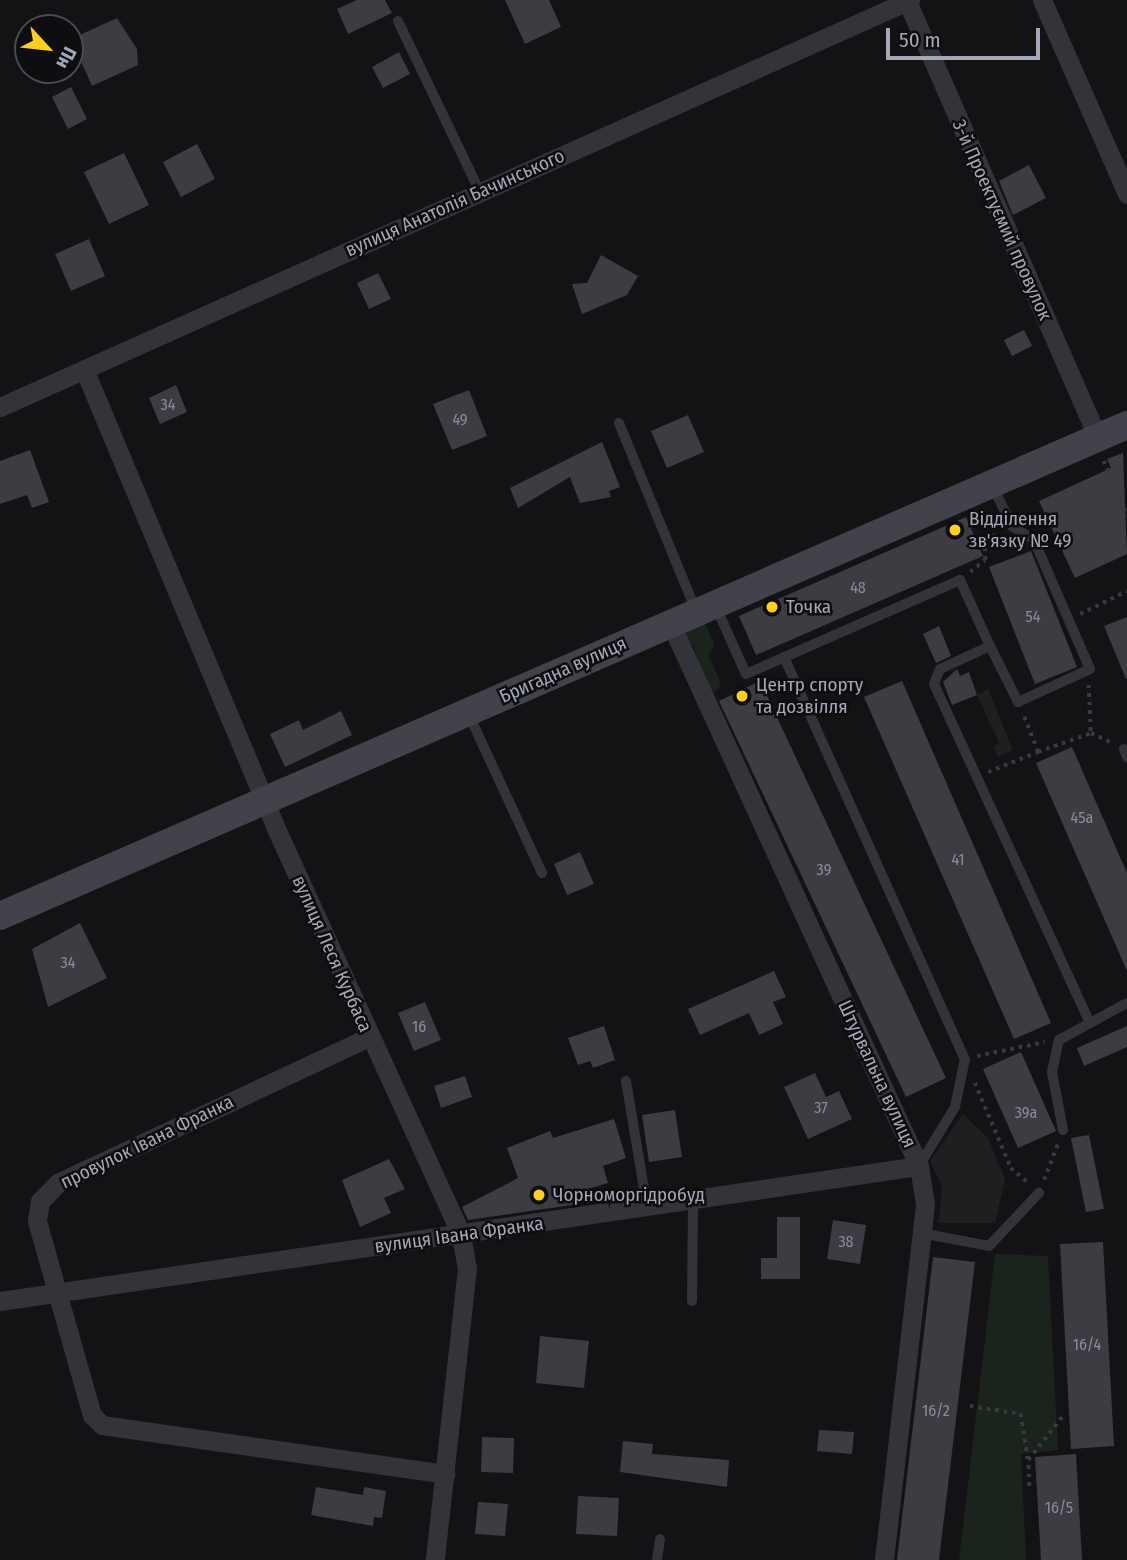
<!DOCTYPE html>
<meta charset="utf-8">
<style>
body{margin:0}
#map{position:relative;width:1127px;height:1560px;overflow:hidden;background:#131315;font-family:"Fira Sans Condensed",sans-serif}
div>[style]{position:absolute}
.built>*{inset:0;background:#1f1f22}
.green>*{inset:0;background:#1a231c}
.building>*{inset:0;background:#3c3c42}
.path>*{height:3.5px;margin-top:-1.75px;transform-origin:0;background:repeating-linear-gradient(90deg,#393a41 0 3.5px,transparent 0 8.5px)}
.lane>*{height:10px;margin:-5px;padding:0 5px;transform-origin:5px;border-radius:5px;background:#33343a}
.street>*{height:19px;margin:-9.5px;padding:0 9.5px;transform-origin:9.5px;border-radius:9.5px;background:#33343a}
.secondary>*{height:28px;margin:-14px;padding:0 14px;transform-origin:14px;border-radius:14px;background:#41424a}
.dots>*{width:19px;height:19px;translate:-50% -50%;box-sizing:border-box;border:4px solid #0e0e10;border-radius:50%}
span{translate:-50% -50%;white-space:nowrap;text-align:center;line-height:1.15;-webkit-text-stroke:5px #0e0e10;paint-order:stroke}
.number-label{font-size:16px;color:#898c99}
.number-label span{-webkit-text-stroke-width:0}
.street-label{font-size:19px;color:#a3a7b6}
.poi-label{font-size:19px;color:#a3a7b6}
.left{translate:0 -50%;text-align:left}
.north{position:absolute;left:14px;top:14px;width:70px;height:70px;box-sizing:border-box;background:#0e0e10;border:2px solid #4a4b52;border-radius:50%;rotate:117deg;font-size:19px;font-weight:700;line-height:28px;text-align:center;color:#a3a7b6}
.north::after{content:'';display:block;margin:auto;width:24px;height:32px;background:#ffce20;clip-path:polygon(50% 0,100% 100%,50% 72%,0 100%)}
.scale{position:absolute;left:886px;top:28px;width:154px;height:32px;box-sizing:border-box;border:4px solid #a3a7b6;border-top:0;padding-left:9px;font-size:21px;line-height:24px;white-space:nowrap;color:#a3a7b6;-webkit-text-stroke:5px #0e0e10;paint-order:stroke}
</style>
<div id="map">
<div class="built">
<i style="clip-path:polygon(988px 689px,1013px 750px,998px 757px,993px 746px,999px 743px,977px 695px)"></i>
<i style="clip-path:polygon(963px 1114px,988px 1138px,1005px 1179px,995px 1223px,939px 1223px,942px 1186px,930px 1161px)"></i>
</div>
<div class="green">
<i style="clip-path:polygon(705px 622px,714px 645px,709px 656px,721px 684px,716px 692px,705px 692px,694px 646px,687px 642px,687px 631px)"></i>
<i style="clip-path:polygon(995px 1254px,1048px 1256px,1058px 1450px,1021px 1454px,1026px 1560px,959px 1560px)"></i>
</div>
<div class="building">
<i style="clip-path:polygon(357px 0,385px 0,392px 13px,348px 34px,337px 9px)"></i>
<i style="clip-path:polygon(505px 0,549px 0,561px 27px,525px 44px)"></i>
<i style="clip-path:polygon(117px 18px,137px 49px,138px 65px,92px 86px,71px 39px)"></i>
<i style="clip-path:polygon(399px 52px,410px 74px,383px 88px,372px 67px)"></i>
<i style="clip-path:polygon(71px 87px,87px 119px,68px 129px,52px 97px)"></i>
<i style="clip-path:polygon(197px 144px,215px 179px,181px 197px,163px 162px)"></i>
<i style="clip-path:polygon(124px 153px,149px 205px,109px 224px,84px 172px)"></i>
<i style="clip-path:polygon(1029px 165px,1046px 198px,1013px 215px,999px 181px)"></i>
<i style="clip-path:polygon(89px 239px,105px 276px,71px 291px,55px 254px)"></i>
<i style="clip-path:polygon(601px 255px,638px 276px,627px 295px,582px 314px,572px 284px,587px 283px)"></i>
<i style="clip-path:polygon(378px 273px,391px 299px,369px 309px,357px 283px)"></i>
<i style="clip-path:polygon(1024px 330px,1032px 346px,1012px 356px,1004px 340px)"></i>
<i style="clip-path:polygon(176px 385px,187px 412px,160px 424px,149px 398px)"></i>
<i style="clip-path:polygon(469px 390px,487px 436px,452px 450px,433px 404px)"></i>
<i style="clip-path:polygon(688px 415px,704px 452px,667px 468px,651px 431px)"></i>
<i style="clip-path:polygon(602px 442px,620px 487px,609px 491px,611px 497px,580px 503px,570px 477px,518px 508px,510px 488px)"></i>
<i style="clip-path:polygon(30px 450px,49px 502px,32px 508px,27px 495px,0 504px,0 461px)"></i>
<i style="clip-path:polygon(1123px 453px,1127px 554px,1075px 578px,1039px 501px,1111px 468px,1107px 459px)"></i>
<i style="clip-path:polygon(966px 517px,983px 556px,756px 655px,739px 616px)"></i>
<i style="clip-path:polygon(1031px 551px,1077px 667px,1035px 684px,989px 567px)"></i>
<i style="clip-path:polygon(1127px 617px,1127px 679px,1126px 679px,1104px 626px)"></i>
<i style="clip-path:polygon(939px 626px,951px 656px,936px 663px,923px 634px)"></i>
<i style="clip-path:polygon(957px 669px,960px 676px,969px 672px,977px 695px,952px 705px,943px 682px)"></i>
<i style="clip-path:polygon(760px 681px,946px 1078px,906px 1097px,719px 701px)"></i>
<i style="clip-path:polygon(902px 681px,1051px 1023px,1014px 1039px,864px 697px)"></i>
<i style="clip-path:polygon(341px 711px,352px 735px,285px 767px,270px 734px,299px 720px,303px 730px)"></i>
<i style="clip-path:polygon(1072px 747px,1127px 873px,1127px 971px,1036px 763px)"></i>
<i style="clip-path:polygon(580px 852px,594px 884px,567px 895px,554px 864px)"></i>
<i style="clip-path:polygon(80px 923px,107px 978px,48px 1007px,32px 949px)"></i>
<i style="clip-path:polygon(774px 971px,786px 997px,773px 1002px,783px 1024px,759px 1035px,749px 1013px,700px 1035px,688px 1009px)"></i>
<i style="clip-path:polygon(425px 1002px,441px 1040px,414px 1051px,398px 1013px)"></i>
<i style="clip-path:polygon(604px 1026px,615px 1060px,593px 1068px,590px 1061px,578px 1065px,568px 1038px)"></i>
<i style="clip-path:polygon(1127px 1026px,1127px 1047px,1084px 1066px,1077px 1048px)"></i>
<i style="clip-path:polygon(1021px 1052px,1056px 1131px,1018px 1148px,983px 1069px)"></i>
<i style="clip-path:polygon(815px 1073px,826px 1097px,839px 1091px,852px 1119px,808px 1139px,784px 1087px)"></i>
<i style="clip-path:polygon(465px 1076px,472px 1097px,441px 1108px,434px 1086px)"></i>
<i style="clip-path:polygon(675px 1110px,682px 1157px,649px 1162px,642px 1115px)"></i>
<i style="clip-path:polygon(614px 1119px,626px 1158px,603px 1166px,608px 1183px,574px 1193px,578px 1202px,572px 1205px,468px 1220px,462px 1207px,518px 1178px,507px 1148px,550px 1131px,553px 1138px)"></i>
<i style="clip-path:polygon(1089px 1135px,1104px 1209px,1086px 1212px,1071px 1138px)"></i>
<i style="clip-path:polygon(389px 1159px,405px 1189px,384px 1198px,391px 1213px,360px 1227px,342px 1180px)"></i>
<i style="clip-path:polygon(777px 1217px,800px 1217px,800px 1279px,761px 1279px,761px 1258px,777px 1258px)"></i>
<i style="clip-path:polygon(833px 1220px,866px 1225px,860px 1264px,827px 1259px)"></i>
<i style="clip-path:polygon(1103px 1242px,1114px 1446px,1071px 1449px,1060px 1244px)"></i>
<i style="clip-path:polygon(933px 1257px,975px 1262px,939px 1560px,897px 1560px)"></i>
<i style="clip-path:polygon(540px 1336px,589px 1341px,584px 1388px,536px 1383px)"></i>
<i style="clip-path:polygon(819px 1430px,854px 1432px,852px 1454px,817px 1451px)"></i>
<i style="clip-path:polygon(482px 1437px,514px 1438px,513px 1473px,481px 1472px)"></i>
<i style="clip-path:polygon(623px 1441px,653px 1444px,652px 1454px,729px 1460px,727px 1487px,620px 1472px)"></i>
<i style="clip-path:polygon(1076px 1454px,1082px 1560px,1041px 1560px,1035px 1457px)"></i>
<i style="clip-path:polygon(316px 1487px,363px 1495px,364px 1487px,386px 1491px,382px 1518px,374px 1517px,373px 1526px,311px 1515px)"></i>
<i style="clip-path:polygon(578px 1496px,619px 1498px,617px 1536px,576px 1534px)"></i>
<i style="clip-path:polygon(478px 1502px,508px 1504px,505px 1536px,475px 1534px)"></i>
</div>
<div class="path">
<i style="left:1104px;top:461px;width:60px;rotate:67.3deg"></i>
<i style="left:970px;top:572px;width:19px;rotate:-39deg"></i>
<i style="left:985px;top:560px;width:19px;rotate:-90deg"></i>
<i style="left:985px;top:541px;width:16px;rotate:-30deg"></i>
<i style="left:1080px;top:614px;width:52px;rotate:-26.1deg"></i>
<i style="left:1089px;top:685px;width:48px;rotate:87.6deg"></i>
<i style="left:1091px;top:733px;width:21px;rotate:25deg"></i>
<i style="left:1038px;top:752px;width:56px;rotate:-19.7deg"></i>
<i style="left:988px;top:772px;width:54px;rotate:-21.8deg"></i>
<i style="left:1038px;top:752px;width:40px;rotate:-112deg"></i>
<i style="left:977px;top:1056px;width:69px;rotate:-11.6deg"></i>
<i style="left:975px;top:1083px;width:92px;rotate:67deg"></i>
<i style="left:1011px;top:1168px;width:23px;rotate:41deg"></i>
<i style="left:1044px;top:1180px;width:42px;rotate:-69deg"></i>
<i style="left:970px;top:1406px;width:52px;rotate:8.9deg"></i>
<i style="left:1021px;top:1414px;width:47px;rotate:81.3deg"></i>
<i style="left:1029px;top:1486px;width:26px;rotate:-92deg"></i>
<i style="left:1028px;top:1460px;width:55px;rotate:-51.7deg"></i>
</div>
<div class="lane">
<i style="left:398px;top:21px;width:190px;rotate:64.4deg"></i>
<i style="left:619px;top:423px;width:203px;rotate:67.7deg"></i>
<i style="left:716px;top:607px;width:73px;rotate:65.9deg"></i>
<i style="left:746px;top:674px;width:234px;rotate:-23.7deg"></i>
<i style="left:960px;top:580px;width:72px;rotate:65.6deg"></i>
<i style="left:990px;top:646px;width:55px;rotate:155.3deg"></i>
<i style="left:940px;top:669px;width:16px;rotate:112deg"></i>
<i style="left:934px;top:684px;width:371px;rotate:65.3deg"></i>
<i style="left:990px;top:646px;width:63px;rotate:63.4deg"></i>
<i style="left:1018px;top:702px;width:79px;rotate:-24.6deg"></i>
<i style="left:1090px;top:669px;width:141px;rotate:-113.5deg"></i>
<i style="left:1034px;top:540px;width:26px;rotate:-148deg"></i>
<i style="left:1012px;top:526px;width:46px;rotate:-116deg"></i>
<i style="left:784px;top:657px;width:441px;rotate:65.8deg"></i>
<i style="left:965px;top:1059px;width:49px;rotate:101.8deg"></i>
<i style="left:955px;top:1107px;width:69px;rotate:121.4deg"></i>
<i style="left:469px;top:715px;width:174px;rotate:65.2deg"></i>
<i style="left:1124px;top:749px;width:9px;rotate:69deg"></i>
<i style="left:626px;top:1081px;width:128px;rotate:80.5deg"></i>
<i style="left:1063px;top:1130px;width:59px;rotate:-100.7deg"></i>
<i style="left:1052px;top:1072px;width:33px;rotate:-78deg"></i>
<i style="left:1059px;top:1040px;width:77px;rotate:-28.6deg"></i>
<i style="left:921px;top:1233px;width:69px;rotate:10.8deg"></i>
<i style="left:989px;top:1246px;width:73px;rotate:-46.7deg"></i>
<i style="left:692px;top:1301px;width:102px;rotate:-89.4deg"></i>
<i style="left:657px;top:1560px;width:21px;rotate:-82deg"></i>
</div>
<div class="street">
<i style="left:1042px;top:0;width:212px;rotate:66.3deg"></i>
<i style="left:907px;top:1px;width:478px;rotate:66.4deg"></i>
<i style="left:84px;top:369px;width:493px;rotate:67.3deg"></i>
<i style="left:274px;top:824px;width:452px;rotate:65.5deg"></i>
<i style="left:461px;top:1235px;width:34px;rotate:80deg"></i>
<i style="left:467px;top:1268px;width:294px;rotate:96.3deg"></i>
<i style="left:0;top:407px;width:997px;rotate:-24.1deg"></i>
<i style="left:670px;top:622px;width:598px;rotate:65.41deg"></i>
<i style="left:919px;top:1166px;width:39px;rotate:81deg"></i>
<i style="left:925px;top:1205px;width:357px;rotate:96.6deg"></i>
<i style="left:369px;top:1037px;width:344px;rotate:154.9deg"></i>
<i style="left:58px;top:1183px;width:25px;rotate:135deg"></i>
<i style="left:40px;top:1201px;width:20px;rotate:99deg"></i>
<i style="left:37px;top:1221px;width:202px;rotate:74.2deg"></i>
<i style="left:92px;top:1415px;width:14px;rotate:45deg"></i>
<i style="left:102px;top:1425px;width:347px;rotate:8.1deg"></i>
<i style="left:0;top:1301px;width:929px;rotate:-8.36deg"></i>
</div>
<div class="secondary">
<i style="left:0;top:916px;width:1229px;rotate:-23.54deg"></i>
</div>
<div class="dots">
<i style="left:955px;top:530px;background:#ffce20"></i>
<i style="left:772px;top:607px;background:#ffce20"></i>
<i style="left:742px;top:696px;background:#ffce20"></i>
<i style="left:539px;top:1195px;background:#ffce20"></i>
</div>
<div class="number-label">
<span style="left:168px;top:405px">34</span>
<span style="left:460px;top:420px">49</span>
<span style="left:858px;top:588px">48</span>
<span style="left:1033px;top:617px">54</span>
<span style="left:1082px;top:818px">45а</span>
<span style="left:958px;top:860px">41</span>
<span style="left:824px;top:870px">39</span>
<span style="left:68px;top:963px">34</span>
<span style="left:419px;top:1027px">16</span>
<span style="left:821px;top:1108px">37</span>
<span style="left:1026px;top:1113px">39а</span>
<span style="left:846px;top:1242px">38</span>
<span style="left:1087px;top:1345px">16/4</span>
<span style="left:936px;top:1411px">16/2</span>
<span style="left:1059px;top:1508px">16/5</span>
</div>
<div class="street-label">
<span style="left:455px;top:203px;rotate:-24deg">вулиця Анатолія Бачинського</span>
<span style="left:1002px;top:220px;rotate:66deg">3-й Проектуємий провулок</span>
<span style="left:563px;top:670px;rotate:-24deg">Бригадна вулиця</span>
<span style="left:332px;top:954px;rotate:66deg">вулиця Леся Курбаса</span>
<span style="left:877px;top:1074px;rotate:65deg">Штурвальна вулиця</span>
<span style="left:147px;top:1142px;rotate:-26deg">провулок Івана Франка</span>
<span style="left:459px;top:1235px;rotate:-8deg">вулиця Івана Франка</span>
</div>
<div class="poi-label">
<span class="left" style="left:969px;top:530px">Відділення<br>зв'язку № 49</span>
<span class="left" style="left:786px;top:607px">Точка</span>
<span class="left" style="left:756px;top:696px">Центр спорту<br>та дозвілля</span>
<span class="left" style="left:553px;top:1195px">Чорноморгідробуд</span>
</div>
<div class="north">Пн</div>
<div class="scale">50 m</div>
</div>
